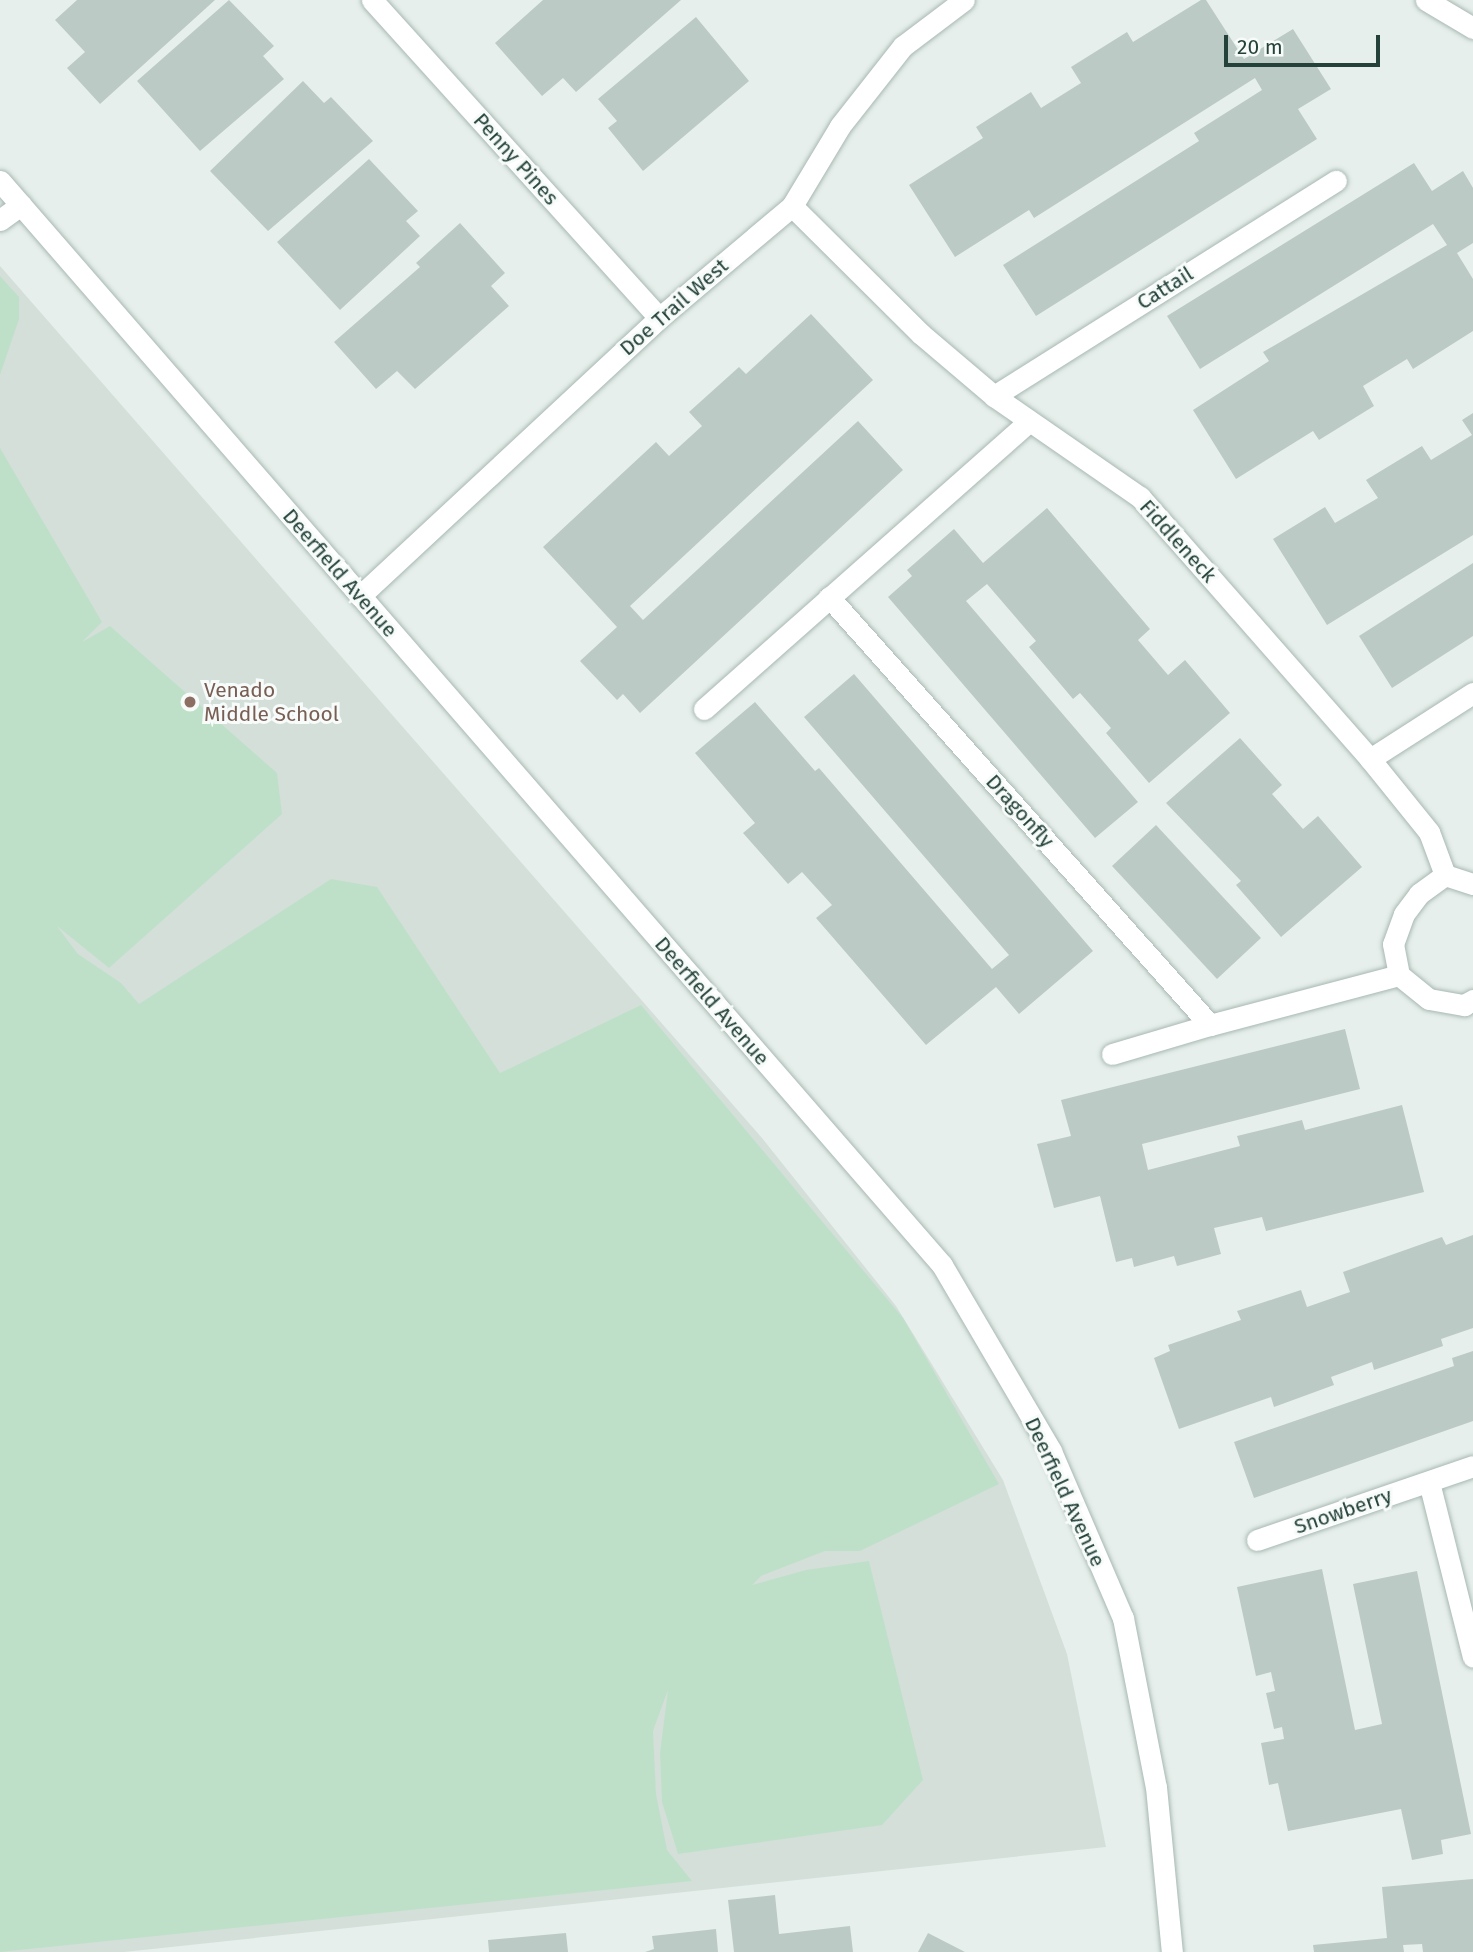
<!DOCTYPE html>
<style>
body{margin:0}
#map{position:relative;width:1473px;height:1952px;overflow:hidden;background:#e6efeb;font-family:"Fira Sans",sans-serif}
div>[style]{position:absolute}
.built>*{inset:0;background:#d4dfda}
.green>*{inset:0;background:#bfe0c8}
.building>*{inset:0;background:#bbcac4}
.roads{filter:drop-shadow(0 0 2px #a8b8b2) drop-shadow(0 0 2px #a8b8b2)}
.minor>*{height:21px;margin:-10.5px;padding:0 10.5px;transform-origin:10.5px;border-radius:10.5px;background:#fff}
.dots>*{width:19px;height:19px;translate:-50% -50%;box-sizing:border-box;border:4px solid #f7fbf9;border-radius:50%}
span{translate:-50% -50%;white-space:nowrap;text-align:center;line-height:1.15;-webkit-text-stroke:6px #f7fbf9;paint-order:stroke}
.street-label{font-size:21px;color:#24423a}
.education-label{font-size:21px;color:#785e54}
.left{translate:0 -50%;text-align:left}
.scale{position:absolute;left:1224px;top:35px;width:156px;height:32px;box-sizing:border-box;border:4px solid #24423a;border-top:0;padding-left:9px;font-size:21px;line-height:24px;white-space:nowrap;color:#24423a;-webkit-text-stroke:5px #f7fbf9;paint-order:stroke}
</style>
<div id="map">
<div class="built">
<i style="clip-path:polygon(0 266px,762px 1138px,896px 1306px,1003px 1480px,1067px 1654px,1106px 1847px,124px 1952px,0 1952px)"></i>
</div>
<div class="green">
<i style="clip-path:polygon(0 276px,19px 297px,19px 319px,0 375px)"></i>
<i style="clip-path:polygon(0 448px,102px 622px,82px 642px,110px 626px,277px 773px,282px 814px,109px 968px,57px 926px,78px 954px,121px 983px,139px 1004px,331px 879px,377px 887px,500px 1073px,641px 1005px,903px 1318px,999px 1484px,860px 1551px,825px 1551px,761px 1576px,752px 1585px,806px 1570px,869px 1561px,923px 1780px,882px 1825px,678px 1854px,662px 1802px,660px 1753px,668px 1690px,653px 1731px,656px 1794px,667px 1850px,692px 1881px,0 1952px)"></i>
</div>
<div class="building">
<i style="clip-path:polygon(77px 0,215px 0,100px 104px,67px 68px,85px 52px,55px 20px)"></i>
<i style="clip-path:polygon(229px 0,274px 46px,263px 56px,284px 79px,200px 151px,137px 81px)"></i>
<i style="clip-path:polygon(543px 0,681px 0,576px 92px,563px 78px,542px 96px,495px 43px)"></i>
<i style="clip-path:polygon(1201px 0,1206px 0,1244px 59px,1293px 29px,1331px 89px,1298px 109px,1317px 139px,1036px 316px,1003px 265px,1199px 141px,1194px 133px,1262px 90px,1255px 78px,1034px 218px,1029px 210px,955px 257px,909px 185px,983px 138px,976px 127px,1031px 92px,1041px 108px,1081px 83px,1071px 67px,1127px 32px,1133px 42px)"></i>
<i style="clip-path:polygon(696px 17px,749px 81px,643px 171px,608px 128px,617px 121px,598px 99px)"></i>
<i style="clip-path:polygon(303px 81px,324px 103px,331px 97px,373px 141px,268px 231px,210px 171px)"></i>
<i style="clip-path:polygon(369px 159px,418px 211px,406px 221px,420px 236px,340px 310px,277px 242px)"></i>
<i style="clip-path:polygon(1414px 163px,1432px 191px,1463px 171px,1473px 188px,1473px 243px,1457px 253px,1473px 279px,1473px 331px,1413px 369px,1407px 359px,1363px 386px,1374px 406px,1319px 440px,1313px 431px,1236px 479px,1193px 410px,1269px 361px,1263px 352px,1447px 245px,1433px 224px,1200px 369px,1167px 316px)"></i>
<i style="clip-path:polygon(460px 223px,505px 273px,491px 286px,509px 306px,415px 389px,397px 371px,376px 389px,334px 342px,420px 267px,416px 263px)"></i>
<i style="clip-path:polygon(811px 314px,873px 380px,630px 606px,643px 620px,858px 421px,903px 470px,640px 713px,623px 694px,617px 700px,580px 661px,617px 627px,543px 547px,656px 442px,669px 456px,702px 426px,689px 412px,739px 367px,746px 374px)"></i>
<i style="clip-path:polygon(1473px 413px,1473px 535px,1327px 625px,1273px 539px,1325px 507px,1335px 523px,1378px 498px,1366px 480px,1422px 446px,1431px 460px,1472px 435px,1462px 420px)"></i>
<i style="clip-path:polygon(1047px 508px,1150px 629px,1138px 640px,1168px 675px,1185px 660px,1230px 713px,1149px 783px,1106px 733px,1111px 728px,1080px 693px,1073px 699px,1029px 647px,1036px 641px,987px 584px,966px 601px,1138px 802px,1095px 838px,888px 597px,912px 576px,907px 570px,954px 529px,983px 563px)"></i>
<i style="clip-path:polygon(1473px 563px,1473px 636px,1392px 688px,1359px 636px)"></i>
<i style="clip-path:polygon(854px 674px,1093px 951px,1019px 1014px,996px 987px,926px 1045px,816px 918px,832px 905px,802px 872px,788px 884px,743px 833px,755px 823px,695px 753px,755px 702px,815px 771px,819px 768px,992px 969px,1009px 955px,804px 717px)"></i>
<i style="clip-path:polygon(1240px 738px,1282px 785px,1272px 794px,1303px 829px,1318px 816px,1362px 867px,1281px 937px,1236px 885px,1241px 881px,1166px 803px)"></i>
<i style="clip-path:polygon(1156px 825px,1261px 938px,1217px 979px,1112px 866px)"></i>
<i style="clip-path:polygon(1345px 1029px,1360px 1089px,1142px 1144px,1148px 1170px,1240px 1146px,1237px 1136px,1302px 1120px,1305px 1130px,1402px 1105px,1424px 1192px,1266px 1231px,1262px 1217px,1214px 1228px,1221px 1254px,1177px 1266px,1174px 1256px,1134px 1267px,1132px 1258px,1116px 1262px,1100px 1196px,1054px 1208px,1037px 1144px,1071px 1136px,1061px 1100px)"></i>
<i style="clip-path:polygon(1473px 1235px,1473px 1328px,1441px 1339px,1443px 1346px,1374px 1370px,1372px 1362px,1331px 1377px,1334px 1385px,1274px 1407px,1271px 1397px,1179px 1429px,1154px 1358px,1170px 1351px,1168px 1345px,1241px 1320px,1237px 1311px,1301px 1290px,1307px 1307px,1350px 1292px,1343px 1272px,1442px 1237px,1446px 1245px)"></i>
<i style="clip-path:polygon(1473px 1351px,1473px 1421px,1254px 1498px,1234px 1442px,1454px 1366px,1452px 1358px)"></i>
<i style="clip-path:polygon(1322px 1569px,1355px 1730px,1382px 1724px,1353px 1584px,1417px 1571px,1471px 1834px,1441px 1840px,1443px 1854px,1412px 1860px,1401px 1809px,1288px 1831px,1278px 1783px,1269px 1785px,1261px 1743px,1284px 1739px,1282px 1727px,1274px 1729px,1266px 1693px,1275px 1691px,1271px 1672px,1256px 1676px,1237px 1587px)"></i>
<i style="clip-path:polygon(1473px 1879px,1473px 1952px,1423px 1952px,1422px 1944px,1403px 1945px,1404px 1952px,1314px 1952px,1313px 1945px,1387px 1938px,1382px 1887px)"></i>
<i style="clip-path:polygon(775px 1895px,779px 1934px,850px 1926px,853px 1952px,734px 1952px,728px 1900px)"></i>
<i style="clip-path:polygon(716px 1929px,718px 1952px,645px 1952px,654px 1949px,652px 1936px)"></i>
<i style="clip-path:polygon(566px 1933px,568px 1952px,489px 1952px,488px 1940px)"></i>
<i style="clip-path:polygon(928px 1933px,965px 1952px,918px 1952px)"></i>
</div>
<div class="roads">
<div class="minor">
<i style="left:372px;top:0;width:428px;rotate:47.9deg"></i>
<i style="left:1426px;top:0;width:55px;rotate:30.8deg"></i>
<i style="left:0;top:181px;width:1436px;rotate:49.01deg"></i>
<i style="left:942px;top:1265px;width:216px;rotate:59.6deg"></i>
<i style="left:1051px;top:1451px;width:182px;rotate:66.7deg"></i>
<i style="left:1123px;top:1618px;width:172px;rotate:79deg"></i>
<i style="left:1156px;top:1787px;width:166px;rotate:84.5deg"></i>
<i style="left:792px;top:206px;width:182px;rotate:44.8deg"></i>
<i style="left:921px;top:334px;width:96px;rotate:40.3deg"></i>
<i style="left:994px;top:396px;width:178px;rotate:34.7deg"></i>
<i style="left:1140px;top:497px;width:349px;rotate:48.7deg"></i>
<i style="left:1370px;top:759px;width:94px;rotate:51.1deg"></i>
<i style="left:1429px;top:832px;width:46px;rotate:69.6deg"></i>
<i style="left:0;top:220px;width:26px;rotate:-36deg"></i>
<i style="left:994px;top:396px;width:404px;rotate:-32.2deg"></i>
<i style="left:360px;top:596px;width:408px;rotate:-42.9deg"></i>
<i style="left:659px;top:318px;width:174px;rotate:-40.1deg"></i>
<i style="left:792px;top:206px;width:93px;rotate:-59deg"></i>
<i style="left:840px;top:126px;width:102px;rotate:-51.8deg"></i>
<i style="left:903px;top:46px;width:76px;rotate:-37deg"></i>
<i style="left:829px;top:597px;width:573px;rotate:48.32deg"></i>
<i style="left:1210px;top:1025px;width:196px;rotate:-14.8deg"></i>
<i style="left:704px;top:709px;width:434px;rotate:-41.5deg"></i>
<i style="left:1370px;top:759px;width:122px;rotate:-32.7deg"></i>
<i style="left:1445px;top:875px;width:32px;rotate:144deg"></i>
<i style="left:1419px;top:894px;width:25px;rotate:127deg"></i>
<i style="left:1404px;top:914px;width:32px;rotate:110deg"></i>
<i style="left:1393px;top:944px;width:32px;rotate:79deg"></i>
<i style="left:1399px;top:975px;width:38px;rotate:39deg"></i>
<i style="left:1429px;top:999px;width:36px;rotate:10deg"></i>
<i style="left:1464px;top:1005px;width:10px;rotate:-29deg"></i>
<i style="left:1445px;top:875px;width:29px;rotate:18deg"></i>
<i style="left:1112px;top:1054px;width:102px;rotate:-16.5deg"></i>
<i style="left:1429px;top:1482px;width:180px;rotate:75.9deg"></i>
<i style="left:1257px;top:1540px;width:228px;rotate:-18.9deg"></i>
</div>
</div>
<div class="dots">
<i style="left:190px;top:702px;background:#8d6e63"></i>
</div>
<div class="street-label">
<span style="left:516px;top:159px;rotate:48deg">Penny Pines</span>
<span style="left:1165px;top:288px;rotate:-32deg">Cattail</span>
<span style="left:674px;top:307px;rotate:-41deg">Doe Trail West</span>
<span style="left:1178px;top:541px;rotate:48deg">Fiddleneck</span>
<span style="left:340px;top:573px;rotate:49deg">Deerfield Avenue</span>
<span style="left:1020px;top:811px;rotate:48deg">Dragonfly</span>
<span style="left:712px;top:1001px;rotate:49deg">Deerfield Avenue</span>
<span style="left:1065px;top:1492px;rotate:65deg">Deerfield Avenue</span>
<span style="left:1343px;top:1511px;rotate:-19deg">Snowberry</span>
</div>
<div class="education-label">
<span class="left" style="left:204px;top:702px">Venado<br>Middle School</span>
</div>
<div class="scale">20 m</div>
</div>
